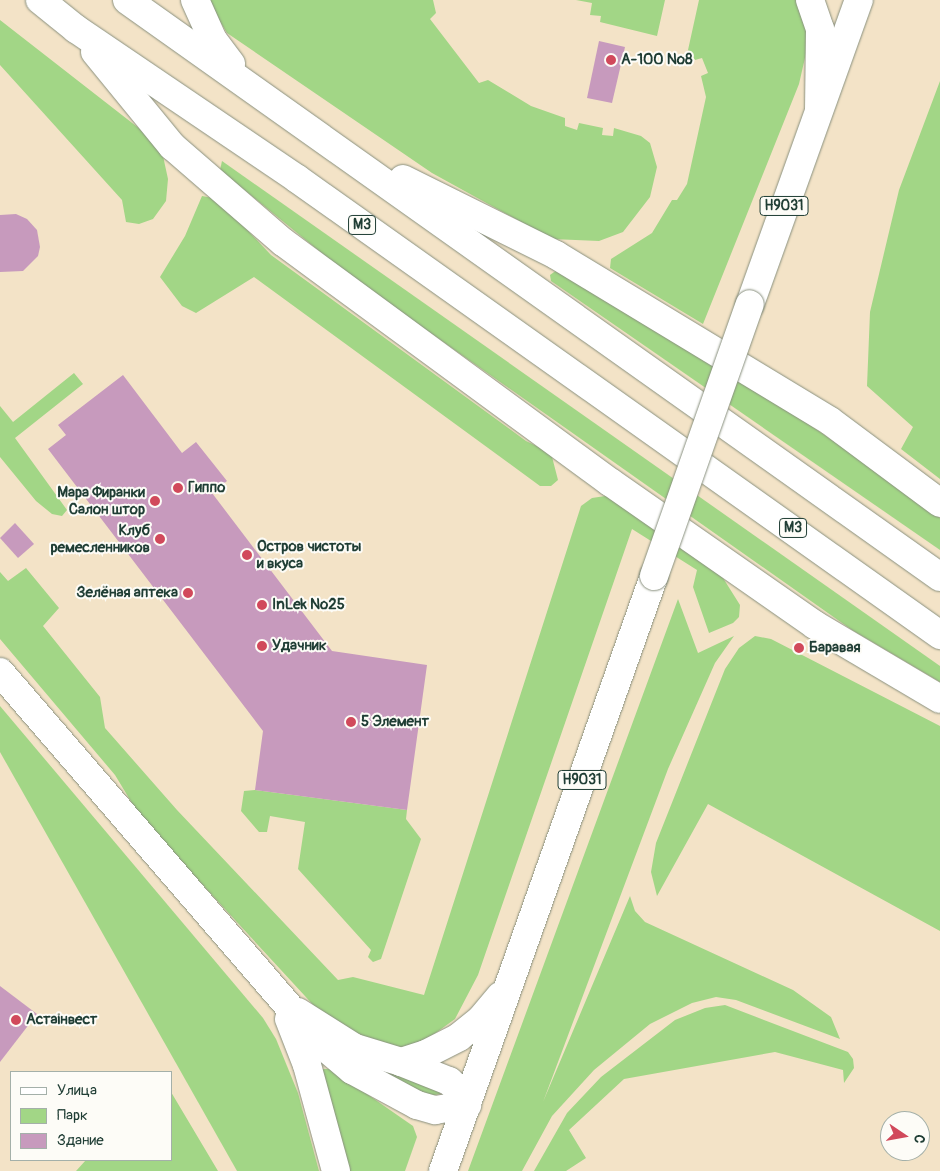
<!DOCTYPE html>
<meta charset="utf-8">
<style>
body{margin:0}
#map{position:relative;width:940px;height:1171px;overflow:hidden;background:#f3e3c7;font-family:Pangolin,sans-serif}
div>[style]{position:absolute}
.green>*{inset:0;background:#a2d686}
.building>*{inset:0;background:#c79abd}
.roads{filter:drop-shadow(0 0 1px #89907e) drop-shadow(0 0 1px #89907e)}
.primary>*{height:28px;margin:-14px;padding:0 14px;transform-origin:14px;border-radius:14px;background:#fff}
.highway>*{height:28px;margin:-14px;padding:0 14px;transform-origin:14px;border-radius:14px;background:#fff}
.bridges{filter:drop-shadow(0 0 1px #89907e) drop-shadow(0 0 1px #89907e)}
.primary-bridge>*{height:28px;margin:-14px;padding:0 14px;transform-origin:14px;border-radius:14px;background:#fff}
.dots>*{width:14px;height:14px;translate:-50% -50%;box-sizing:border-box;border:2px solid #fdfcf7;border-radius:50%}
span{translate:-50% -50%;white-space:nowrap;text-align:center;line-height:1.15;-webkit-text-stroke:4px #fdfcf7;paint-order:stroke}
.shield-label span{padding:1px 4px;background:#fdfcf7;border:1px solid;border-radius:4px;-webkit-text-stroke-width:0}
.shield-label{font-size:14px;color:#1f3d34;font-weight:700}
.poi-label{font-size:15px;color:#1f3d34;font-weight:700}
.left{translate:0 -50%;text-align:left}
.right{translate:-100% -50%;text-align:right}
.legend{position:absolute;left:10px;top:1071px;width:162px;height:90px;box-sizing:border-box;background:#fdfcf7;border:1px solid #a4b0a9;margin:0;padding:6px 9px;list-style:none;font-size:15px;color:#1f3d34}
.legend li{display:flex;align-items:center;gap:10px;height:25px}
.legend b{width:25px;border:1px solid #a4b0a9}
.north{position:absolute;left:880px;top:1111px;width:50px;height:50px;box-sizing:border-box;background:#fdfcf7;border:1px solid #a4b0a9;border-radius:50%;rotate:102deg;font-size:14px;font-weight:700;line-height:20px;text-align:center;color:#1f3d34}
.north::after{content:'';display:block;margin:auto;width:18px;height:22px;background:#d1495b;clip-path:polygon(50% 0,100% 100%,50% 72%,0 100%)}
</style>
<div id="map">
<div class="green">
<i style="clip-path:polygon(207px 0,433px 0,436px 13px,430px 19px,479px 83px,488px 80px,531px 106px,565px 118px,565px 126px,577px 130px,579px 123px,603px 128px,602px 135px,613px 136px,614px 128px,641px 136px,650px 143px,657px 167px,650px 197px,623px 232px,599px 241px,552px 239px,432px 173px,227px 33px)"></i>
<i style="clip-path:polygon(576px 0,665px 0,657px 36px,600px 22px,601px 16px,590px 15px,592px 3px)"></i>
<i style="clip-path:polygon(699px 0,797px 0,807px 23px,807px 49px,799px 84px,703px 324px,610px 268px,611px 259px,652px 233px,672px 200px,677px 200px,687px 184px,706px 97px,701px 76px,708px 73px,702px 58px,695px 60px,688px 50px)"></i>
<i style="clip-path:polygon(0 20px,145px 133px,163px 156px,168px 179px,166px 201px,153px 219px,139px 224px,126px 222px,122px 200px,0 65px)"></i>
<i style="clip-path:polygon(940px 81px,940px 479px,901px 449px,913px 427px,867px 386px,870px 312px,899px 190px)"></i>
<i style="clip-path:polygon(222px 161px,940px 666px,940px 682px,852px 630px,351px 277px,220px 170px)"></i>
<i style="clip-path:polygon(202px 196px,218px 199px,271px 255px,526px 441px,551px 453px,558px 480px,551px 486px,540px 486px,254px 277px,196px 313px,182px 306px,160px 277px,185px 236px)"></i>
<i style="clip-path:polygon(561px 267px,684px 339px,908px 492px,940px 518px,940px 550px,551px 281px,550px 275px)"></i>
<i style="clip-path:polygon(74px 373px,83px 384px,15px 438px,67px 510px,62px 516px,52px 514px,36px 501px,0 457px,0 406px,13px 422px)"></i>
<i style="clip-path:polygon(612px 495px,718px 570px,740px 605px,739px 617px,733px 623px,709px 633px,693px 587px,697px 570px,632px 529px,478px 975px,455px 1019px,419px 1045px,399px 1048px,369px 1043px,316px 1008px,141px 818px,115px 775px,0 639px,0 572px,8px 581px,26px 568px,59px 608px,43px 626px,100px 697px,105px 728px,177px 810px,338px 980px,353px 977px,424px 995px,581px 506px,592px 498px)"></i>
<i style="clip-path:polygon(678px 599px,698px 653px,734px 636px,715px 663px,668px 769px,543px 1102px,630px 896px,635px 911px,645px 922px,793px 990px,831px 1017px,840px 1039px,736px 1000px,716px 997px,692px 1003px,650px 1024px,594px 1070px,552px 1116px,522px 1171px,468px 1171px)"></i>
<i style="clip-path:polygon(755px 636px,771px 639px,940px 726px,940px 931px,708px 804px,657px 896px,651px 872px,656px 843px,725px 669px,739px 648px)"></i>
<i style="clip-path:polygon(0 706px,263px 1018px,276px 1039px,298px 1093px,319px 1171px,237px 1171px,0 752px)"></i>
<i style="clip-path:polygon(255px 790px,407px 810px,406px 819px,421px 839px,381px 959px,373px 962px,368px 957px,371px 950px,298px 869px,305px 822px,270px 816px,267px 832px,259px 832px,241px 811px,244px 791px)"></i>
<i style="clip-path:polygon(725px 1005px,848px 1052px,853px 1059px,854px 1068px,844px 1083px,843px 1070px,775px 1052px,624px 1079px,569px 1130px,586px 1158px,566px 1171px,534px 1171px,567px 1113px,601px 1077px,675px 1020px,705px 1008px)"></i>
<i style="clip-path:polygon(367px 1063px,440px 1088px,440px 1094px,429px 1096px)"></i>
<i style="clip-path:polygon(322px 1069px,331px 1069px,413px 1126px,417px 1137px,405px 1171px,350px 1171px)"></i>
<i style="clip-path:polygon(171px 1092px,218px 1171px,76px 1171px,86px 1160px,171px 1160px)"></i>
</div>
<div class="building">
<i style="clip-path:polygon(599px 41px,625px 47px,612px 103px,587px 98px)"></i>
<i style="clip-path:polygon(16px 214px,27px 219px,37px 230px,40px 247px,38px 256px,23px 271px,0 272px,0 215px)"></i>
<i style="clip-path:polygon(123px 375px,182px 453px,196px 442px,227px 481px,212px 493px,332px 651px,427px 665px,407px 810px,255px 790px,263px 731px,48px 449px,66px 435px,58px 425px)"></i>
<i style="clip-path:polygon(15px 523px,34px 544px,18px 558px,0 538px)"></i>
<i style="clip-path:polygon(0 986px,37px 1014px,0 1062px)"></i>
</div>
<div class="roads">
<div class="primary">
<i style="left:750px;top:304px;width:323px;rotate:-70.3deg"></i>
<i style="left:298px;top:1012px;width:67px;rotate:32.3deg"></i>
<i style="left:355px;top:1048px;width:48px;rotate:16.9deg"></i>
<i style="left:401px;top:1062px;width:26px;rotate:-18deg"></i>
<i style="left:426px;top:1054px;width:37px;rotate:-27deg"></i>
<i style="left:459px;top:1037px;width:28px;rotate:-39deg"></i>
<i style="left:481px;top:1019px;width:30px;rotate:-50deg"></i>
<i style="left:401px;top:1062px;width:52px;rotate:21.6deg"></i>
<i style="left:449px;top:1081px;width:15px;rotate:42deg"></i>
<i style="left:460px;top:1091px;width:16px;rotate:63deg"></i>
<i style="left:443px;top:1171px;width:631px;rotate:-70.47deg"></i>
</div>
<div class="highway">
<i style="left:40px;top:0;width:46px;rotate:38.9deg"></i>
<i style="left:76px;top:29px;width:266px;rotate:34.1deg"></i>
<i style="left:296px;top:178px;width:790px;rotate:35.36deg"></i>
<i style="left:127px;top:0;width:997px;rotate:35.36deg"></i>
<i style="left:195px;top:0;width:44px;rotate:65.8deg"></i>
<i style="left:213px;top:40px;width:30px;rotate:53deg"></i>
<i style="left:810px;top:0;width:31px;rotate:71deg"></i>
<i style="left:820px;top:29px;width:80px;rotate:90.7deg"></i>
<i style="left:95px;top:52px;width:122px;rotate:50.7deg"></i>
<i style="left:172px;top:146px;width:147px;rotate:40.9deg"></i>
<i style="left:283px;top:242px;width:406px;rotate:36.3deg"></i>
<i style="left:610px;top:482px;width:250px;rotate:34.9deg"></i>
<i style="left:815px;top:625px;width:145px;rotate:30.6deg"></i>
<i style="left:403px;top:179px;width:171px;rotate:26.4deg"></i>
<i style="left:556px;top:255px;width:320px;rotate:31.2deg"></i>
<i style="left:830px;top:421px;width:137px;rotate:36.7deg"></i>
<i style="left:0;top:672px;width:490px;rotate:49.2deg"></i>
<i style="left:320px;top:1043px;width:42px;rotate:40.2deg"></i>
<i style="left:352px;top:1070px;width:74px;rotate:28.3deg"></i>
<i style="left:417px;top:1105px;width:19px;rotate:16deg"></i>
<i style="left:435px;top:1110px;width:32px;rotate:-9deg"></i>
<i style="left:289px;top:1019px;width:49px;rotate:68.6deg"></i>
<i style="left:307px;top:1065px;width:110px;rotate:74.7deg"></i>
</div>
</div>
<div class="bridges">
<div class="primary-bridge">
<i style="left:654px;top:576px;width:288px;rotate:-70.6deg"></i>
</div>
</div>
<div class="dots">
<i style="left:611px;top:60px;background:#d1495b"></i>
<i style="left:178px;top:488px;background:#d1495b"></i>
<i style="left:155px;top:501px;background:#d1495b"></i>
<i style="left:160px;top:539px;background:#d1495b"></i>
<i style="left:247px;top:555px;background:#d1495b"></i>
<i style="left:188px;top:593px;background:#d1495b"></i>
<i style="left:262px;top:605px;background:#d1495b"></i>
<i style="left:262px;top:646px;background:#d1495b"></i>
<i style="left:799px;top:648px;background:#d1495b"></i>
<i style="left:351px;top:722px;background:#d1495b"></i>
<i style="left:16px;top:1020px;background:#d1495b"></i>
</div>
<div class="shield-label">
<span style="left:784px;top:206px">Н9031</span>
<span style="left:362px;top:225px">М3</span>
<span style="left:793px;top:528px">М3</span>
<span style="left:582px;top:780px">Н9031</span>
</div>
<div class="poi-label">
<span class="left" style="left:621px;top:60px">А-100 №8</span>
<span class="left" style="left:188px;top:488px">Гиппо</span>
<span class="right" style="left:145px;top:501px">Мара Фиранки<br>Салон штор</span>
<span class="right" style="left:150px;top:539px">Клуб<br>ремесленников</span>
<span class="left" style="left:257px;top:555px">Остров чистоты<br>и вкуса</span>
<span class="right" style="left:178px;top:593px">Зелёная аптека</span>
<span class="left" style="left:272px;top:605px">InLek №25</span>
<span class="left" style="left:272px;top:646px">Удачник</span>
<span class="left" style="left:809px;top:648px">Баравая</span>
<span class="left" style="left:361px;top:722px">5 Элемент</span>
<span class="left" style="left:26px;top:1020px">Астаінвест</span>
</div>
<ul class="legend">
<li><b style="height:6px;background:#fff"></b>Улица</li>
<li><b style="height:14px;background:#a2d686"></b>Парк</li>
<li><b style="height:14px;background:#c79abd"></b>Здание</li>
</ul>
<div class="north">С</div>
</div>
